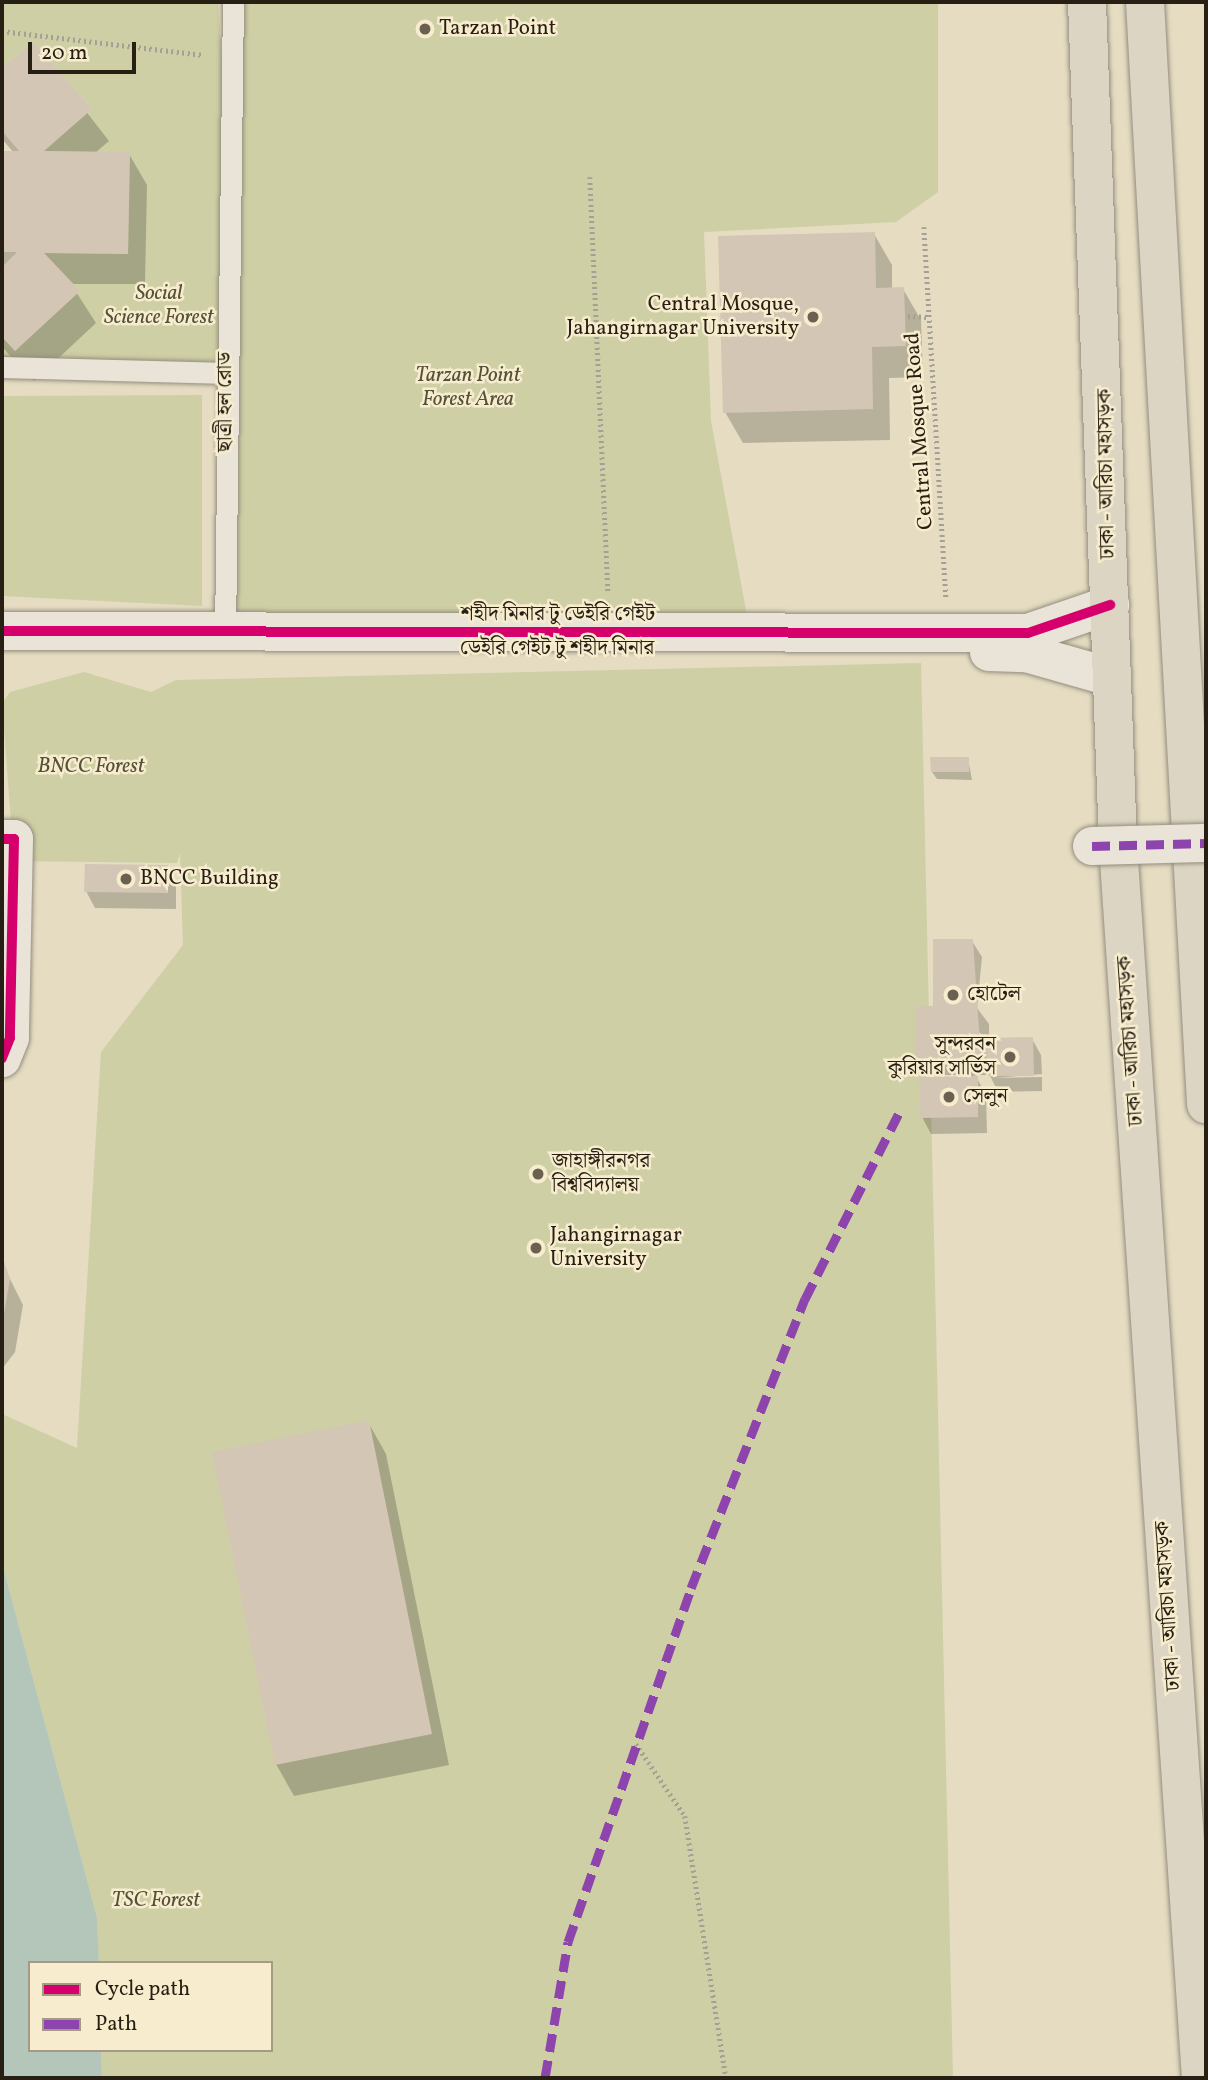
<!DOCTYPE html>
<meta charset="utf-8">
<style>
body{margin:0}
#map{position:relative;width:1208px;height:2080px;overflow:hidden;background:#e5dcc2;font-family:Vollkorn,"Noto Serif Bengali",serif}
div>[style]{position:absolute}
.green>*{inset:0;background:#cecfa5}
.water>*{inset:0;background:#b4c6ba}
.shadow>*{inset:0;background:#0003}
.building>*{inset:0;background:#d4c6b5}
.path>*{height:4.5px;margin-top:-2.25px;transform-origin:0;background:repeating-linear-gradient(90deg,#a5a096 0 2px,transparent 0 5.5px)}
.roads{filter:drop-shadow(0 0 2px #948d7e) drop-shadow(0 0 2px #948d7e)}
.lane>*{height:21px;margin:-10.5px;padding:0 10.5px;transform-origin:10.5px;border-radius:10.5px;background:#e9e4d7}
.street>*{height:38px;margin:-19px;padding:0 19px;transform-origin:19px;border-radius:19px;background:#e9e4d7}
.secondary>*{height:38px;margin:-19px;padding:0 19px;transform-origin:19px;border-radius:19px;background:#e9e4d7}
.highway>*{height:38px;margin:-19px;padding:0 19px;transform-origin:19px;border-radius:19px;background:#dcd5c3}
.bridges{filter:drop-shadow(0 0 2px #948d7e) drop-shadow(0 0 2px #948d7e)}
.street-bridge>*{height:38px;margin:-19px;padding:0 19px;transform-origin:19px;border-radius:19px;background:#e9e4d7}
.quiet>*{height:9px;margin-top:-4.5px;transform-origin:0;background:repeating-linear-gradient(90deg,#8e44ad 0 18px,transparent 0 27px)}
.cycleway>*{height:10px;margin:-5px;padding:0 5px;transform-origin:5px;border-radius:5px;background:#d6006c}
.dots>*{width:19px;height:19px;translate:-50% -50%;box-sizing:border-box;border:4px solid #f7edce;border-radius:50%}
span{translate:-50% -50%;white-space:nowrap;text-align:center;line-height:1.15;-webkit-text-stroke:5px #f7edce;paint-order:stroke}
.poi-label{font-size:21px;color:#281f14}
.left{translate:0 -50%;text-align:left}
.right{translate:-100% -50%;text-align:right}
.park-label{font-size:21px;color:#545138;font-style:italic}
.street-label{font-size:21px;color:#281f14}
.frame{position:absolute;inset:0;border:4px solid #281f14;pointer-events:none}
.legend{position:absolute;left:28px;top:1961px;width:245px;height:91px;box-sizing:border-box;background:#f7edce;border:2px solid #a49b84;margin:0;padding:9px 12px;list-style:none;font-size:21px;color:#281f14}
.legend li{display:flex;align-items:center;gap:14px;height:35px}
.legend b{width:35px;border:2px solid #a49b84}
.scale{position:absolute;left:28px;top:42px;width:108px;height:32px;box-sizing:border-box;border:4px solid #281f14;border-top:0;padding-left:9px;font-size:21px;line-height:24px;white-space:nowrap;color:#281f14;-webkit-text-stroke:5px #f7edce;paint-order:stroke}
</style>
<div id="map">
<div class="green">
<i style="clip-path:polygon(2px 2px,218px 2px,225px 109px,220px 368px,2px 364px,2px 337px,15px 351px,80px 291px,44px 253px,128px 254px,130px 153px,44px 151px,92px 109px,33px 41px,2px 68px)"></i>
<i style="clip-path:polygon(240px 2px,938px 2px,938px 192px,896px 222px,704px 232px,711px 421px,750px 632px,226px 635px)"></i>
<i style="clip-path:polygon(202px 395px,202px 606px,2px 596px,2px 396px)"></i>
<i style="clip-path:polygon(921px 663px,953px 2078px,102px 2078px,101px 2050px,271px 2050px,271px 1963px,99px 1963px,97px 1917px,2px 1563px,2px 1414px,77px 1448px,101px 1052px,183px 945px,180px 853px,177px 863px,14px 861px,2px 703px,10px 692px,84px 672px,151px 692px,176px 680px)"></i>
</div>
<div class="water">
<i style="clip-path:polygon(2px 1563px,97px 1917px,99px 1963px,30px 1963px,30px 2050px,101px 2050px,102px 2078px,2px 2078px)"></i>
</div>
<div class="shadow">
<i style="clip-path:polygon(33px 43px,109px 141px,95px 153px,129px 154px,147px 185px,145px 284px,71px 284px,96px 323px,34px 381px,2px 347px,2px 153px,14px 153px,2px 139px,2px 70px)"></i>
<i style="clip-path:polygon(874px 234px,892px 265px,892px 289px,903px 289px,921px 320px,923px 377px,889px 378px,890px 440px,743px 443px,725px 412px)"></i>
<i style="clip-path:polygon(968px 759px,972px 780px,937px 779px,932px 772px)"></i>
<i style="clip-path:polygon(167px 867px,176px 883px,176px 909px,95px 908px,86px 891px)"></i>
<i style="clip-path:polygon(972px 941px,982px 957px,977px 1008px,989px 1024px,989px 1039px,1032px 1039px,1041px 1055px,1042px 1074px,995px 1078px,1042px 1077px,1042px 1091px,998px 1092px,978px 1051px,988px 1075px,975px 1075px,986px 1094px,987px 1133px,931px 1134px,922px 1117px,969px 1075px,927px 1075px,918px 1059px,935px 1007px)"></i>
<i style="clip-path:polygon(2px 1263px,23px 1305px,15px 1352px,2px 1369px)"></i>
<i style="clip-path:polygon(368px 1422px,386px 1454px,449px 1765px,294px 1796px,276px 1764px)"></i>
</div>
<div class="building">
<i style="clip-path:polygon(33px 41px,92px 109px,44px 151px,130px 152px,128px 254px,44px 253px,80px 291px,15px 351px,2px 337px,2px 267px,17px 252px,2px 252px,2px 151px,19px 151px,2px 131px,2px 68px)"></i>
<i style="clip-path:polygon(875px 232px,876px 288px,904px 287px,906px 346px,872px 347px,873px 409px,723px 413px,718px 236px)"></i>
<i style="clip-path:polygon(930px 757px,969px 757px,969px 772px,931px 772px)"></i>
<i style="clip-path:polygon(85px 864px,168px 865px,168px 893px,84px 892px)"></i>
<i style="clip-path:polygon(933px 939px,973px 939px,981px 1059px,916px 1059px,916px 1006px,933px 1006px)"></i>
<i style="clip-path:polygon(1033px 1037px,1034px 1076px,987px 1076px,986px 1038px)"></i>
<i style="clip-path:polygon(978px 1076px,978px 1117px,920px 1118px,919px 1077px)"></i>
<i style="clip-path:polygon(2px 1255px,10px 1279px,2px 1326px)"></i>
<i style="clip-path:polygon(369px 1420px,432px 1734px,275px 1765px,212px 1452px)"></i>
</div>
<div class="path">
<i style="left:2px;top:31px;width:203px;rotate:6.8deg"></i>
<i style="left:590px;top:177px;width:418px;rotate:87.5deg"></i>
<i style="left:924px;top:227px;width:371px;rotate:86.6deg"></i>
<i style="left:908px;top:316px;width:21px;rotate:3deg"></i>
<i style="left:636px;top:1744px;width:87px;rotate:55.8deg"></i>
<i style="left:685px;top:1816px;width:265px;rotate:81.1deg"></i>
</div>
<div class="roads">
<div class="lane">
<i style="left:2px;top:367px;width:225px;rotate:1.5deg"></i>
<i style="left:225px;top:635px;width:633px;rotate:-89.28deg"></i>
</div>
<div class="street">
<i style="left:2px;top:839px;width:12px"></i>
<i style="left:14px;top:839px;width:199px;rotate:91.2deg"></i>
<i style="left:10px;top:1038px;width:22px;rotate:112deg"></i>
</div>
<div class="secondary">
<i style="left:2px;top:631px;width:1026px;rotate:0.11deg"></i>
<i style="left:1028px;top:633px;width:87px;rotate:-18.9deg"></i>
<i style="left:989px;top:652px;width:37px;rotate:2deg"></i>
<i style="left:1026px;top:653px;width:87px;rotate:15.9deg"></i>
</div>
<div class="highway">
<i style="left:1087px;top:2px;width:844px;rotate:87.89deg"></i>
<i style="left:1118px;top:845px;width:1236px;rotate:86.15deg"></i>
<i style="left:1145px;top:2px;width:1104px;rotate:86.83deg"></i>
</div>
</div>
<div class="bridges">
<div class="street-bridge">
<i style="left:1092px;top:846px;width:111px;rotate:-1.5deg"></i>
</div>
</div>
<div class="quiet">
<i style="left:1092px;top:846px;width:114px;rotate:-1.5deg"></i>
<i style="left:545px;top:2078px;width:138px;rotate:-80.4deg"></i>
<i style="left:568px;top:1942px;width:375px;rotate:-70.8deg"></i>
<i style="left:691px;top:1588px;width:311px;rotate:-68.5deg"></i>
<i style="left:805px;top:1299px;width:213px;rotate:-63.2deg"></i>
</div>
<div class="cycleway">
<i style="left:2px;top:631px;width:1026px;rotate:0.11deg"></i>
<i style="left:1028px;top:633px;width:87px;rotate:-18.9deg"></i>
<i style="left:2px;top:839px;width:12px"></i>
<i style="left:14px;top:839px;width:199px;rotate:91.2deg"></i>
<i style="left:10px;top:1038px;width:22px;rotate:112deg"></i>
</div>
<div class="dots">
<i style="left:425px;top:29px;background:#6a6151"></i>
<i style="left:813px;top:317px;background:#6a6151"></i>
<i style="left:126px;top:879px;background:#6a6151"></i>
<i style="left:953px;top:995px;background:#6a6151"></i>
<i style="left:1010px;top:1057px;background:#6a6151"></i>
<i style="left:949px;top:1097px;background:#6a6151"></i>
<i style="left:538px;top:1174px;background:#6a6151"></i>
<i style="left:536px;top:1248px;background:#6a6151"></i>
</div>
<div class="poi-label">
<span class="left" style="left:439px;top:29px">Tarzan Point</span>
<span class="right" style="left:799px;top:317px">Central Mosque,<br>Jahangirnagar University</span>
<span class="left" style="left:140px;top:879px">BNCC Building</span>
<span class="left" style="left:967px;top:995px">হোটেল</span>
<span class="right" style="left:996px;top:1057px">সুন্দরবন<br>কুরিয়ার সার্ভিস</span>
<span class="left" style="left:963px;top:1097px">সেলুন</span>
<span class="left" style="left:552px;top:1174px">জাহাঙ্গীরনগর<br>বিশ্ববিদ্যালয়</span>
<span class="left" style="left:550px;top:1248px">Jahangirnagar<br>University</span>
</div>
<div class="park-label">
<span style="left:159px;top:306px">Social<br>Science Forest</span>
<span style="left:468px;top:388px">Tarzan Point<br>Forest Area</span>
<span style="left:91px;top:767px">BNCC Forest</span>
<span style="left:156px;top:1901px">TSC Forest</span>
</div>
<div class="street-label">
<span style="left:226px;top:402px;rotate:-90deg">ছাত্রী হল রোড</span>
<span style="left:920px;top:431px;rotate:-94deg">Central Mosque Road</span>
<span style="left:1107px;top:474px;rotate:-91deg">ঢাকা - আরিচা মহাসড়ক</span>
<span style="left:558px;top:615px">শহীদ মিনার টু ডেইরি গেইট</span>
<span style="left:557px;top:649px">ডেইরি গেইট টু শহীদ মিনার</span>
<span style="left:1131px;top:1041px;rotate:-94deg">ঢাকা - আরিচা মহাসড়ক</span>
<span style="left:1169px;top:1606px;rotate:-94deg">ঢাকা - আরিচা মহাসড়ক</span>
</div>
<div class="frame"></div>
<ul class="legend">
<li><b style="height:9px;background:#d6006c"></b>Cycle path</li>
<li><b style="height:9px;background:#8e44ad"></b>Path</li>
</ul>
<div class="scale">20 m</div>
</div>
